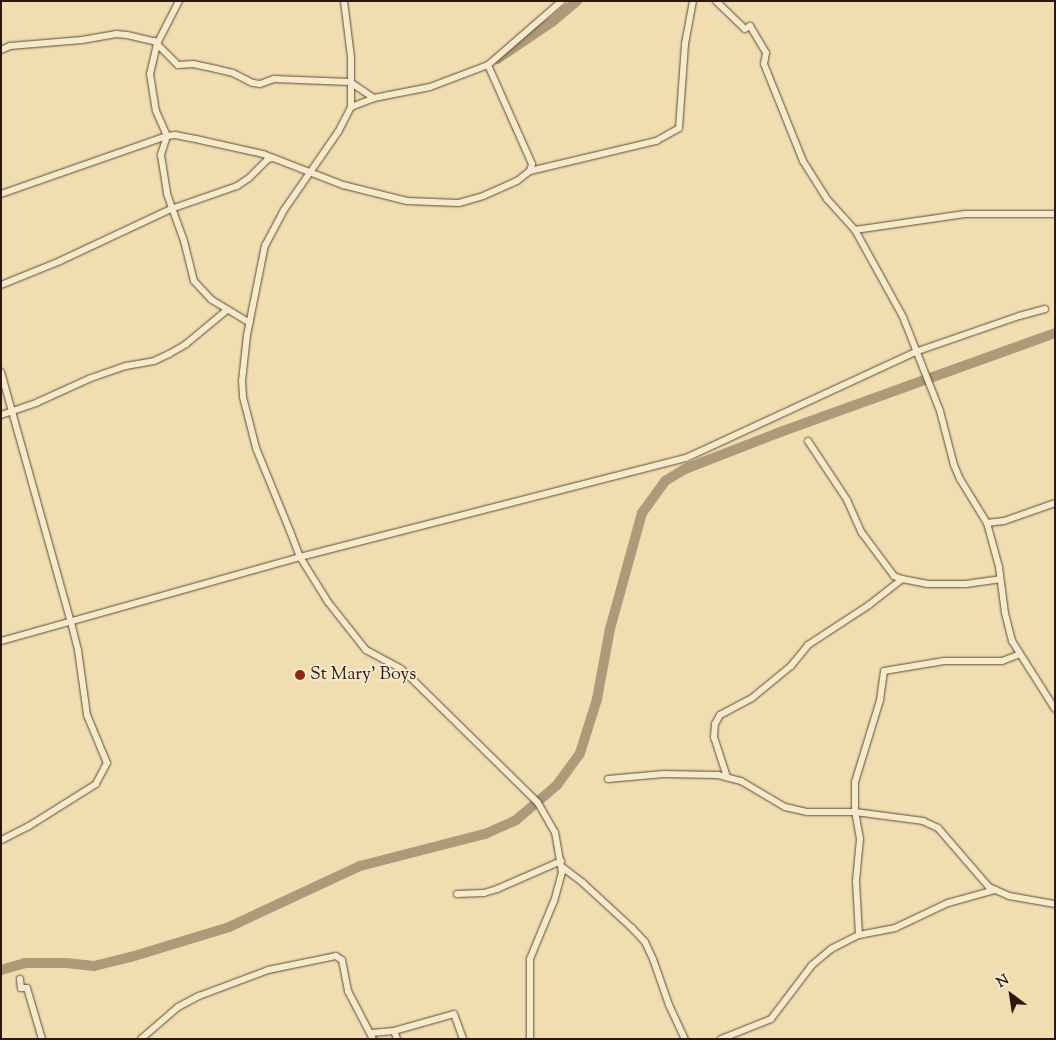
<!DOCTYPE html>
<style>
body{margin:0}
#map{position:relative;width:1056px;height:1040px;overflow:hidden;background:#f1deb0;font-family:"Sorts Mill Goudy",serif}
div>[style]{position:absolute}
.river>*{height:10px;margin:-5px;padding:0 5px;transform-origin:5px;border-radius:5px;background:#ae9a79}
.roads{filter:drop-shadow(0 0 1px #5e4937) drop-shadow(0 0 1px #5e4937)}
.minor>*{height:6px;margin:-3px;padding:0 3px;transform-origin:3px;border-radius:3px;background:#f6eacc}
.dots>*{width:14px;height:14px;translate:-50% -50%;box-sizing:border-box;border:2px solid #f6eacc;border-radius:50%}
span{translate:-50% -50%;white-space:nowrap;text-align:center;line-height:1.15;-webkit-text-stroke:4px #f6eacc;paint-order:stroke}
.poi-label{font-size:18px;color:#2d170f}
.left{translate:0 -50%;text-align:left}
.frame{position:absolute;inset:0;border:2px solid #2d170f;pointer-events:none}
.north{position:absolute;left:986px;top:970px;width:50px;height:50px;-webkit-text-stroke:4px #f6eacc;paint-order:stroke;rotate:329deg;font-size:14px;font-weight:700;line-height:20px;text-align:center;color:#2d170f}
.north::after{content:'';display:block;margin:auto;width:18px;height:22px;background:#2d170f;clip-path:polygon(50% 0,100% 100%,50% 72%,0 100%)}
</style>
<div id="map">
<div class="river">
<i style="left:497px;top:59px;width:66px;rotate:-33.9deg"></i>
<i style="left:552px;top:22px;width:33px;rotate:-40deg"></i>
<i style="left:1px;top:970px;width:25px;rotate:-16deg"></i>
<i style="left:25px;top:963px;width:41px"></i>
<i style="left:66px;top:963px;width:28px;rotate:6deg"></i>
<i style="left:94px;top:966px;width:38px;rotate:-14deg"></i>
<i style="left:131px;top:957px;width:102px;rotate:-17deg"></i>
<i style="left:229px;top:927px;width:145px;rotate:-25deg"></i>
<i style="left:360px;top:866px;width:129px;rotate:-14.4deg"></i>
<i style="left:485px;top:834px;width:34px;rotate:-24deg"></i>
<i style="left:516px;top:820px;width:54px;rotate:-40.5deg"></i>
<i style="left:557px;top:785px;width:39px;rotate:-54deg"></i>
<i style="left:580px;top:753px;width:57px;rotate:-72.5deg"></i>
<i style="left:597px;top:699px;width:71px;rotate:-79.5deg"></i>
<i style="left:610px;top:629px;width:120px;rotate:-74.6deg"></i>
<i style="left:642px;top:513px;width:39px;rotate:-54deg"></i>
<i style="left:665px;top:481px;width:23px;rotate:-31deg"></i>
<i style="left:685px;top:469px;width:105px;rotate:-21.2deg"></i>
<i style="left:783px;top:431px;width:289px;rotate:-19.8deg"></i>
</div>
<div class="roads">
<div class="minor">
<i style="left:179px;top:1px;width:48px;rotate:117.1deg"></i>
<i style="left:157px;top:44px;width:31px;rotate:103deg"></i>
<i style="left:150px;top:74px;width:37px;rotate:81deg"></i>
<i style="left:156px;top:111px;width:27px;rotate:66deg"></i>
<i style="left:167px;top:136px;width:8px;rotate:-7deg"></i>
<i style="left:175px;top:135px;width:25px;rotate:11deg"></i>
<i style="left:200px;top:140px;width:65px;rotate:12.5deg"></i>
<i style="left:263px;top:154px;width:86px;rotate:21.2deg"></i>
<i style="left:343px;top:185px;width:66px;rotate:14deg"></i>
<i style="left:407px;top:201px;width:52px;rotate:2.2deg"></i>
<i style="left:459px;top:203px;width:25px;rotate:-16deg"></i>
<i style="left:483px;top:196px;width:37px;rotate:-24deg"></i>
<i style="left:517px;top:181px;width:16px;rotate:-38deg"></i>
<i style="left:530px;top:171px;width:7px;rotate:-74deg"></i>
<i style="left:532px;top:164px;width:108px;rotate:-114deg"></i>
<i style="left:344px;top:1px;width:56px;rotate:82.9deg"></i>
<i style="left:351px;top:57px;width:50px;rotate:90deg"></i>
<i style="left:351px;top:107px;width:28px;rotate:117deg"></i>
<i style="left:338px;top:132px;width:95px;rotate:124.7deg"></i>
<i style="left:284px;top:210px;width:40px;rotate:118deg"></i>
<i style="left:265px;top:245px;width:92px;rotate:101.3deg"></i>
<i style="left:247px;top:335px;width:46px;rotate:96.2deg"></i>
<i style="left:242px;top:381px;width:16px;rotate:86deg"></i>
<i style="left:243px;top:397px;width:53px;rotate:75.7deg"></i>
<i style="left:256px;top:448px;width:90px;rotate:67.7deg"></i>
<i style="left:290px;top:531px;width:28px;rotate:69deg"></i>
<i style="left:300px;top:557px;width:53px;rotate:58.1deg"></i>
<i style="left:328px;top:602px;width:61px;rotate:51.6deg"></i>
<i style="left:366px;top:650px;width:40px;rotate:28deg"></i>
<i style="left:401px;top:669px;width:13px;rotate:42deg"></i>
<i style="left:411px;top:678px;width:178px;rotate:44.5deg"></i>
<i style="left:538px;top:803px;width:34px;rotate:60deg"></i>
<i style="left:555px;top:832px;width:41px;rotate:80.1deg"></i>
<i style="left:562px;top:872px;width:30px;rotate:105deg"></i>
<i style="left:554px;top:901px;width:63px;rotate:112.5deg"></i>
<i style="left:530px;top:959px;width:80px;rotate:90deg"></i>
<i style="left:716px;top:1px;width:40px;rotate:44deg"></i>
<i style="left:745px;top:29px;width:6px;rotate:-31deg"></i>
<i style="left:750px;top:26px;width:31px;rotate:59deg"></i>
<i style="left:766px;top:53px;width:11px;rotate:100deg"></i>
<i style="left:764px;top:64px;width:105px;rotate:68.1deg"></i>
<i style="left:803px;top:161px;width:45px;rotate:57.7deg"></i>
<i style="left:827px;top:199px;width:42px;rotate:47.9deg"></i>
<i style="left:855px;top:230px;width:99px;rotate:61.1deg"></i>
<i style="left:903px;top:317px;width:101px;rotate:68.5deg"></i>
<i style="left:940px;top:411px;width:56px;rotate:75.5deg"></i>
<i style="left:954px;top:465px;width:15px;rotate:67deg"></i>
<i style="left:960px;top:479px;width:52px;rotate:58.5deg"></i>
<i style="left:987px;top:523px;width:46px;rotate:74.7deg"></i>
<i style="left:999px;top:567px;width:46px;rotate:82.6deg"></i>
<i style="left:1005px;top:613px;width:29px;rotate:76deg"></i>
<i style="left:1012px;top:641px;width:80px;rotate:57.7deg"></i>
<i style="left:1px;top:50px;width:10px;rotate:-24deg"></i>
<i style="left:10px;top:46px;width:72px;rotate:-4.8deg"></i>
<i style="left:82px;top:40px;width:35px;rotate:-10deg"></i>
<i style="left:116px;top:34px;width:11px;rotate:5deg"></i>
<i style="left:127px;top:35px;width:28px;rotate:13deg"></i>
<i style="left:154px;top:41px;width:34px;rotate:45deg"></i>
<i style="left:178px;top:65px;width:15px;rotate:-4deg"></i>
<i style="left:193px;top:64px;width:24px;rotate:12deg"></i>
<i style="left:216px;top:69px;width:17px;rotate:13deg"></i>
<i style="left:233px;top:73px;width:22px;rotate:27deg"></i>
<i style="left:253px;top:83px;width:7px;rotate:8deg"></i>
<i style="left:260px;top:84px;width:15px;rotate:-20deg"></i>
<i style="left:274px;top:79px;width:76px;rotate:2.3deg"></i>
<i style="left:350px;top:82px;width:29px;rotate:34deg"></i>
<i style="left:351px;top:107px;width:25px;rotate:-21deg"></i>
<i style="left:374px;top:98px;width:57px;rotate:-11.1deg"></i>
<i style="left:430px;top:87px;width:62px;rotate:-20.8deg"></i>
<i style="left:488px;top:65px;width:98px;rotate:-40.9deg"></i>
<i style="left:530px;top:171px;width:130px;rotate:-13.4deg"></i>
<i style="left:656px;top:141px;width:26px;rotate:-29deg"></i>
<i style="left:679px;top:128px;width:84px;rotate:-85.9deg"></i>
<i style="left:685px;top:44px;width:44px;rotate:-79.5deg"></i>
<i style="left:1px;top:194px;width:176px;rotate:-19.3deg"></i>
<i style="left:167px;top:136px;width:20px;rotate:108deg"></i>
<i style="left:161px;top:155px;width:39px;rotate:81deg"></i>
<i style="left:167px;top:194px;width:50px;rotate:70.1deg"></i>
<i style="left:184px;top:241px;width:41px;rotate:76deg"></i>
<i style="left:194px;top:281px;width:26px;rotate:47deg"></i>
<i style="left:212px;top:300px;width:44px;rotate:31.2deg"></i>
<i style="left:855px;top:230px;width:111px;rotate:-8.3deg"></i>
<i style="left:965px;top:214px;width:90px"></i>
<i style="left:1px;top:285px;width:64px;rotate:-22.1deg"></i>
<i style="left:60px;top:261px;width:123px;rotate:-25.1deg"></i>
<i style="left:171px;top:209px;width:70px;rotate:-19.2deg"></i>
<i style="left:237px;top:186px;width:14px;rotate:-34deg"></i>
<i style="left:249px;top:178px;width:27px;rotate:-45deg"></i>
<i style="left:268px;top:159px;width:5px;rotate:-11deg"></i>
<i style="left:1px;top:372px;width:260px;rotate:74.4deg"></i>
<i style="left:71px;top:622px;width:29px;rotate:76deg"></i>
<i style="left:78px;top:650px;width:66px;rotate:82.1deg"></i>
<i style="left:87px;top:715px;width:52px;rotate:67.4deg"></i>
<i style="left:107px;top:763px;width:24px;rotate:118deg"></i>
<i style="left:96px;top:784px;width:79px;rotate:147.9deg"></i>
<i style="left:29px;top:826px;width:31px;rotate:153deg"></i>
<i style="left:1px;top:415px;width:39px;rotate:-19deg"></i>
<i style="left:38px;top:402px;width:58px;rotate:-24.4deg"></i>
<i style="left:91px;top:378px;width:37px;rotate:-19deg"></i>
<i style="left:126px;top:366px;width:28px;rotate:-10deg"></i>
<i style="left:154px;top:361px;width:17px;rotate:-25deg"></i>
<i style="left:169px;top:354px;width:20px;rotate:-30deg"></i>
<i style="left:186px;top:344px;width:53px;rotate:-39.7deg"></i>
<i style="left:808px;top:441px;width:71px;rotate:56.5deg"></i>
<i style="left:847px;top:500px;width:36px;rotate:66deg"></i>
<i style="left:862px;top:533px;width:54px;rotate:53.3deg"></i>
<i style="left:894px;top:576px;width:9px;rotate:21deg"></i>
<i style="left:902px;top:579px;width:25px;rotate:11deg"></i>
<i style="left:927px;top:584px;width:39px"></i>
<i style="left:966px;top:584px;width:34px;rotate:-8deg"></i>
<i style="left:987px;top:523px;width:17px;rotate:-7deg"></i>
<i style="left:1004px;top:521px;width:54px;rotate:-19.4deg"></i>
<i style="left:1px;top:641px;width:311px;rotate:-15.7deg"></i>
<i style="left:300px;top:557px;width:398px;rotate:-14.4deg"></i>
<i style="left:686px;top:458px;width:255px;rotate:-24.8deg"></i>
<i style="left:918px;top:351px;width:107px;rotate:-19.1deg"></i>
<i style="left:1019px;top:316px;width:27px;rotate:-15deg"></i>
<i style="left:727px;top:777px;width:42px;rotate:-108deg"></i>
<i style="left:714px;top:737px;width:13px;rotate:-86deg"></i>
<i style="left:715px;top:724px;width:10px;rotate:-61deg"></i>
<i style="left:720px;top:715px;width:36px;rotate:-28deg"></i>
<i style="left:752px;top:698px;width:50px;rotate:-39.4deg"></i>
<i style="left:791px;top:666px;width:27px;rotate:-51deg"></i>
<i style="left:808px;top:645px;width:73px;rotate:-33.3deg"></i>
<i style="left:869px;top:605px;width:42px;rotate:-38.2deg"></i>
<i style="left:608px;top:779px;width:56px;rotate:-5.1deg"></i>
<i style="left:664px;top:774px;width:54px;rotate:1.1deg"></i>
<i style="left:718px;top:775px;width:24px;rotate:15deg"></i>
<i style="left:741px;top:781px;width:51px;rotate:30.6deg"></i>
<i style="left:785px;top:807px;width:23px;rotate:13deg"></i>
<i style="left:807px;top:812px;width:48px"></i>
<i style="left:855px;top:812px;width:69px;rotate:7.5deg"></i>
<i style="left:923px;top:821px;width:17px;rotate:25deg"></i>
<i style="left:938px;top:828px;width:78px;rotate:49.2deg"></i>
<i style="left:989px;top:887px;width:22px;rotate:24deg"></i>
<i style="left:1009px;top:896px;width:47px;rotate:9.9deg"></i>
<i style="left:562px;top:867px;width:26px;rotate:37deg"></i>
<i style="left:583px;top:883px;width:67px;rotate:42.6deg"></i>
<i style="left:632px;top:928px;width:19px;rotate:47deg"></i>
<i style="left:645px;top:942px;width:19px;rotate:65deg"></i>
<i style="left:653px;top:959px;width:49px;rotate:70.8deg"></i>
<i style="left:669px;top:1005px;width:38px;rotate:65deg"></i>
<i style="left:457px;top:894px;width:27px;rotate:-2deg"></i>
<i style="left:484px;top:893px;width:14px;rotate:-17deg"></i>
<i style="left:497px;top:889px;width:70px;rotate:-23.6deg"></i>
<i style="left:859px;top:935px;width:54px;rotate:-93.2deg"></i>
<i style="left:856px;top:881px;width:42px;rotate:-84.6deg"></i>
<i style="left:860px;top:839px;width:27px;rotate:-100deg"></i>
<i style="left:855px;top:812px;width:30px;rotate:-90deg"></i>
<i style="left:855px;top:782px;width:86px;rotate:-73deg"></i>
<i style="left:880px;top:700px;width:29px;rotate:-82deg"></i>
<i style="left:884px;top:671px;width:61px;rotate:-9.5deg"></i>
<i style="left:944px;top:661px;width:58px"></i>
<i style="left:1002px;top:661px;width:19px;rotate:-21deg"></i>
<i style="left:20px;top:979px;width:9px;rotate:84deg"></i>
<i style="left:21px;top:988px;width:6px"></i>
<i style="left:27px;top:988px;width:53px;rotate:73.6deg"></i>
<i style="left:394px;top:1031px;width:9px;rotate:69deg"></i>
<i style="left:371px;top:1033px;width:23px;rotate:-5deg"></i>
<i style="left:394px;top:1031px;width:62px;rotate:-15.8deg"></i>
<i style="left:454px;top:1014px;width:27px;rotate:70deg"></i>
<i style="left:141px;top:1039px;width:49px;rotate:-40.9deg"></i>
<i style="left:178px;top:1007px;width:24px;rotate:-28deg"></i>
<i style="left:199px;top:996px;width:74px;rotate:-20.6deg"></i>
<i style="left:268px;top:970px;width:69px;rotate:-11.6deg"></i>
<i style="left:336px;top:956px;width:7px;rotate:34deg"></i>
<i style="left:342px;top:960px;width:32px;rotate:79deg"></i>
<i style="left:348px;top:991px;width:54px;rotate:62.5deg"></i>
<i style="left:721px;top:1039px;width:54px;rotate:-21.8deg"></i>
<i style="left:771px;top:1019px;width:68px;rotate:-52.8deg"></i>
<i style="left:812px;top:965px;width:25px;rotate:-40deg"></i>
<i style="left:831px;top:949px;width:31px;rotate:-27deg"></i>
<i style="left:859px;top:935px;width:37px;rotate:-11deg"></i>
<i style="left:895px;top:928px;width:59px;rotate:-25.3deg"></i>
<i style="left:948px;top:903px;width:49px;rotate:-15.5deg"></i>
</div>
</div>
<div class="dots">
<i style="left:300px;top:675px;background:#8f2418"></i>
</div>
<div class="poi-label">
<span class="left" style="left:310px;top:675px">St Mary' Boys</span>
</div>
<div class="frame"></div>
<div class="north">N</div>
</div>
